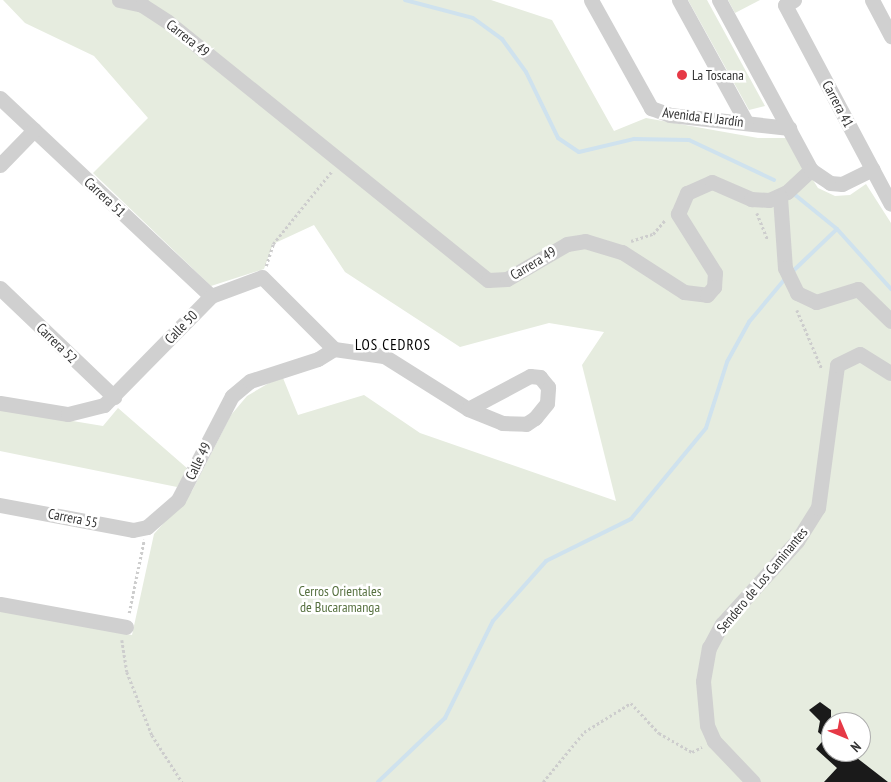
<!DOCTYPE html>
<meta charset="utf-8">
<style>
body{margin:0}
#map{position:relative;width:891px;height:782px;overflow:hidden;background:#fff;font-family:"PT Sans Narrow",sans-serif}
div>[style]{position:absolute}
.green>*{inset:0;background:#e6ecdf}
.stream>*{height:4px;margin:-2px;padding:0 2px;transform-origin:2px;border-radius:2px;background:#cfe2ee}
.building>*{inset:0;background:#1a1a1a}
.path>*{height:2.5px;margin-top:-1.25px;transform-origin:0;background:repeating-linear-gradient(90deg,#cdcdcd 0 2.5px,transparent 0 5px)}
.minor>*{height:15px;margin:-7.5px;padding:0 7.5px;transform-origin:7.5px;border-radius:7.5px;background:#d0d0d0}
.dots>*{width:14px;height:14px;translate:-50% -50%;box-sizing:border-box;border:2px solid #fff;border-radius:50%}
span{translate:-50% -50%;white-space:nowrap;text-align:center;line-height:1.15;-webkit-text-stroke:5px #fff;paint-order:stroke}
.street-label{font-size:14px;color:#333}
.poi-label{font-size:14px;color:#333}
.left{translate:0 -50%;text-align:left}
.park-label{font-size:14px;color:#56703f}
.neighbourhood-label{font-size:15px;color:#000;letter-spacing:1px}
.north{position:absolute;left:821px;top:712px;width:50px;height:50px;box-sizing:border-box;background:#fff;border:1px solid #adadad;border-radius:50%;rotate:135deg;font-size:14px;font-weight:700;line-height:20px;text-align:center;color:#333}
.north::after{content:'';display:block;margin:auto;width:18px;height:22px;background:#e63946;clip-path:polygon(50% 0,100% 100%,50% 72%,0 100%)}
</style>
<div id="map">
<div class="green">
<i style="clip-path:polygon(evenodd,3px 0,491px 0,552px 20px,614px 131px,646px 118px,758px 138px,786px 138px,818px 188px,835px 196px,850px 195px,866px 184px,891px 223px,891px 782px,0 782px,0 611px,132px 635px,154px 534px,192px 491px,231px 415px,247px 396px,269px 383px,283px 378px,298px 415px,364px 395px,420px 433px,616px 501px,582px 365px,604px 332px,549px 323px,460px 347px,345px 272px,314px 225px,273px 244px,264px 269px,211px 286px,93px 173px,148px 118px,94px 56px,25px 23px,3px 0,831px 722px,861px 722px,861px 752px,831px 752px,831px 722px)"></i>
<i style="clip-path:polygon(688px 0,707px 0,765px 106px,749px 110px)"></i>
<i style="clip-path:polygon(728px 0,760px 0,735px 13px)"></i>
<i style="clip-path:polygon(118px 408px,188px 469px,177px 487px,0 451px,0 409px,103px 426px)"></i>
</div>
<div class="stream">
<i style="left:405px;top:0;width:70px;rotate:14.8deg"></i>
<i style="left:473px;top:18px;width:36px;rotate:36deg"></i>
<i style="left:502px;top:39px;width:41px;rotate:54deg"></i>
<i style="left:526px;top:72px;width:73px;rotate:64.1deg"></i>
<i style="left:558px;top:138px;width:25px;rotate:34deg"></i>
<i style="left:579px;top:152px;width:57px;rotate:-13.3deg"></i>
<i style="left:634px;top:139px;width:55px;rotate:1deg"></i>
<i style="left:689px;top:140px;width:94px;rotate:25.2deg"></i>
<i style="left:794px;top:194px;width:55px;rotate:39.1deg"></i>
<i style="left:837px;top:229px;width:81px;rotate:48deg"></i>
<i style="left:792px;top:272px;width:62px;rotate:-43.7deg"></i>
<i style="left:378px;top:782px;width:93px;rotate:-43.7deg"></i>
<i style="left:445px;top:718px;width:108px;rotate:-63.7deg"></i>
<i style="left:493px;top:621px;width:80px;rotate:-48.5deg"></i>
<i style="left:546px;top:561px;width:95px;rotate:-26.3deg"></i>
<i style="left:631px;top:519px;width:118px;rotate:-50.5deg"></i>
<i style="left:706px;top:428px;width:69px;rotate:-72.3deg"></i>
<i style="left:727px;top:362px;width:46px;rotate:-61.2deg"></i>
<i style="left:749px;top:322px;width:56px;rotate:-50.1deg"></i>
</div>
<div class="building">
<i style="clip-path:polygon(820px 702px,831px 710px,831px 752px,862px 752px,857px 758px,888px 782px,824px 782px,837px 768px,816px 749px,825px 738px,818px 732px,820px 721px,809px 710px)"></i>
</div>
<div class="path">
<i style="left:757px;top:213px;width:29px;rotate:68deg"></i>
<i style="left:631px;top:241px;width:23px;rotate:-18deg"></i>
<i style="left:653px;top:234px;width:18px;rotate:-49deg"></i>
<i style="left:266px;top:266px;width:23px;rotate:-72deg"></i>
<i style="left:273px;top:244px;width:94px;rotate:-51.1deg"></i>
<i style="left:797px;top:310px;width:64px;rotate:67deg"></i>
<i style="left:129px;top:613px;width:75px;rotate:-78.4deg"></i>
<i style="left:122px;top:640px;width:32px;rotate:81deg"></i>
<i style="left:127px;top:672px;width:68px;rotate:68.4deg"></i>
<i style="left:152px;top:735px;width:56px;rotate:57.4deg"></i>
<i style="left:543px;top:782px;width:65px;rotate:-50.6deg"></i>
<i style="left:584px;top:732px;width:55px;rotate:-31.7deg"></i>
<i style="left:631px;top:703px;width:41px;rotate:47deg"></i>
<i style="left:659px;top:733px;width:38px;rotate:30deg"></i>
<i style="left:692px;top:752px;width:11px;rotate:-27deg"></i>
</div>
<div class="minor">
<i style="left:119px;top:0;width:24px;rotate:12deg"></i>
<i style="left:142px;top:5px;width:31px;rotate:33deg"></i>
<i style="left:168px;top:22px;width:411px;rotate:38.9deg"></i>
<i style="left:488px;top:280px;width:19px;rotate:-3deg"></i>
<i style="left:507px;top:279px;width:69px;rotate:-30.3deg"></i>
<i style="left:567px;top:244px;width:18px;rotate:-9deg"></i>
<i style="left:585px;top:241px;width:39px;rotate:17deg"></i>
<i style="left:622px;top:252px;width:74px;rotate:32.8deg"></i>
<i style="left:684px;top:292px;width:23px;rotate:7deg"></i>
<i style="left:707px;top:295px;width:11px;rotate:-49deg"></i>
<i style="left:714px;top:287px;width:14px;rotate:-86deg"></i>
<i style="left:715px;top:273px;width:70px;rotate:-122.1deg"></i>
<i style="left:678px;top:214px;width:23px;rotate:-67deg"></i>
<i style="left:687px;top:193px;width:27px;rotate:-24deg"></i>
<i style="left:712px;top:182px;width:43px;rotate:23.6deg"></i>
<i style="left:751px;top:199px;width:18px;rotate:3deg"></i>
<i style="left:769px;top:200px;width:20px;rotate:-24deg"></i>
<i style="left:787px;top:192px;width:33px;rotate:-43deg"></i>
<i style="left:591px;top:0;width:124px;rotate:60.9deg"></i>
<i style="left:651px;top:108px;width:20px;rotate:20deg"></i>
<i style="left:670px;top:115px;width:120px;rotate:6.2deg"></i>
<i style="left:679px;top:0;width:139px;rotate:61.2deg"></i>
<i style="left:719px;top:0;width:193px;rotate:61.6deg"></i>
<i style="left:811px;top:170px;width:23px;rotate:34deg"></i>
<i style="left:830px;top:183px;width:12px;rotate:5deg"></i>
<i style="left:842px;top:184px;width:34px;rotate:-26deg"></i>
<i style="left:794px;top:0;width:10px;rotate:151deg"></i>
<i style="left:785px;top:5px;width:225px;rotate:62deg"></i>
<i style="left:872px;top:0;width:41px;rotate:62.2deg"></i>
<i style="left:0;top:98px;width:289px;rotate:43.2deg"></i>
<i style="left:0;top:165px;width:49px;rotate:-45.8deg"></i>
<i style="left:780px;top:197px;width:71px;rotate:86deg"></i>
<i style="left:785px;top:268px;width:28px;rotate:64deg"></i>
<i style="left:797px;top:293px;width:21px;rotate:25deg"></i>
<i style="left:816px;top:302px;width:44px;rotate:-17.2deg"></i>
<i style="left:858px;top:289px;width:46px;rotate:44.1deg"></i>
<i style="left:0;top:288px;width:158px;rotate:43.7deg"></i>
<i style="left:334px;top:349px;width:50px;rotate:8deg"></i>
<i style="left:384px;top:356px;width:99px;rotate:32.2deg"></i>
<i style="left:468px;top:409px;width:37px;rotate:22deg"></i>
<i style="left:502px;top:423px;width:24px;rotate:2deg"></i>
<i style="left:526px;top:424px;width:11px;rotate:-34deg"></i>
<i style="left:535px;top:418px;width:19px;rotate:-51deg"></i>
<i style="left:547px;top:403px;width:16px;rotate:-86deg"></i>
<i style="left:548px;top:387px;width:13px;rotate:-129deg"></i>
<i style="left:540px;top:377px;width:10px;rotate:-174deg"></i>
<i style="left:530px;top:376px;width:70px;rotate:152deg"></i>
<i style="left:0;top:403px;width:69px;rotate:9.2deg"></i>
<i style="left:68px;top:414px;width:37px;rotate:-14deg"></i>
<i style="left:104px;top:405px;width:153px;rotate:-45.5deg"></i>
<i style="left:211px;top:296px;width:54px;rotate:-20.4deg"></i>
<i style="left:262px;top:277px;width:102px;rotate:45deg"></i>
<i style="left:0;top:505px;width:135px;rotate:10.6deg"></i>
<i style="left:133px;top:530px;width:14px;rotate:-12deg"></i>
<i style="left:147px;top:527px;width:41px;rotate:-41.1deg"></i>
<i style="left:178px;top:500px;width:117px;rotate:-62.6deg"></i>
<i style="left:232px;top:396px;width:23px;rotate:-40deg"></i>
<i style="left:250px;top:381px;width:71px;rotate:-17.9deg"></i>
<i style="left:318px;top:359px;width:19px;rotate:-32deg"></i>
<i style="left:0;top:604px;width:128px;rotate:10.3deg"></i>
<i style="left:753px;top:782px;width:57px;rotate:-133.6deg"></i>
<i style="left:714px;top:741px;width:17px;rotate:-114deg"></i>
<i style="left:707px;top:725px;width:44px;rotate:-95.2deg"></i>
<i style="left:703px;top:681px;width:34px;rotate:-80deg"></i>
<i style="left:709px;top:648px;width:27px;rotate:-62deg"></i>
<i style="left:722px;top:624px;width:112px;rotate:-47.9deg"></i>
<i style="left:797px;top:541px;width:39px;rotate:-58deg"></i>
<i style="left:818px;top:508px;width:144px;rotate:-82.4deg"></i>
<i style="left:837px;top:365px;width:25px;rotate:-26deg"></i>
<i style="left:860px;top:354px;width:36px;rotate:32deg"></i>
</div>
<div class="dots">
<i style="left:682px;top:75px;background:#e63946"></i>
</div>
<div class="street-label">
<span style="left:188px;top:38px;rotate:38deg">Carrera 49</span>
<span style="left:838px;top:104px;rotate:62deg">Carrera 41</span>
<span style="left:703px;top:117px;rotate:7deg">Avenida El Jardín</span>
<span style="left:105px;top:197px;rotate:43deg">Carrera 51</span>
<span style="left:533px;top:263px;rotate:-31deg">Carrera 49</span>
<span style="left:181px;top:327px;rotate:-46deg">Calle 50</span>
<span style="left:57px;top:343px;rotate:44deg">Carrera 52</span>
<span style="left:198px;top:461px;rotate:-64deg">Calle 49</span>
<span style="left:73px;top:518px;rotate:11deg">Carrera 55</span>
<span style="left:762px;top:580px;rotate:-50deg">Sendero de Los Caminantes</span>
</div>
<div class="poi-label">
<span class="left" style="left:692px;top:75px">La Toscana</span>
</div>
<div class="park-label">
<span style="left:340px;top:599px">Cerros Orientales<br>de Bucaramanga</span>
</div>
<div class="neighbourhood-label">
<span style="left:393px;top:345px">LOS CEDROS</span>
</div>
<div class="north">N</div>
</div>
